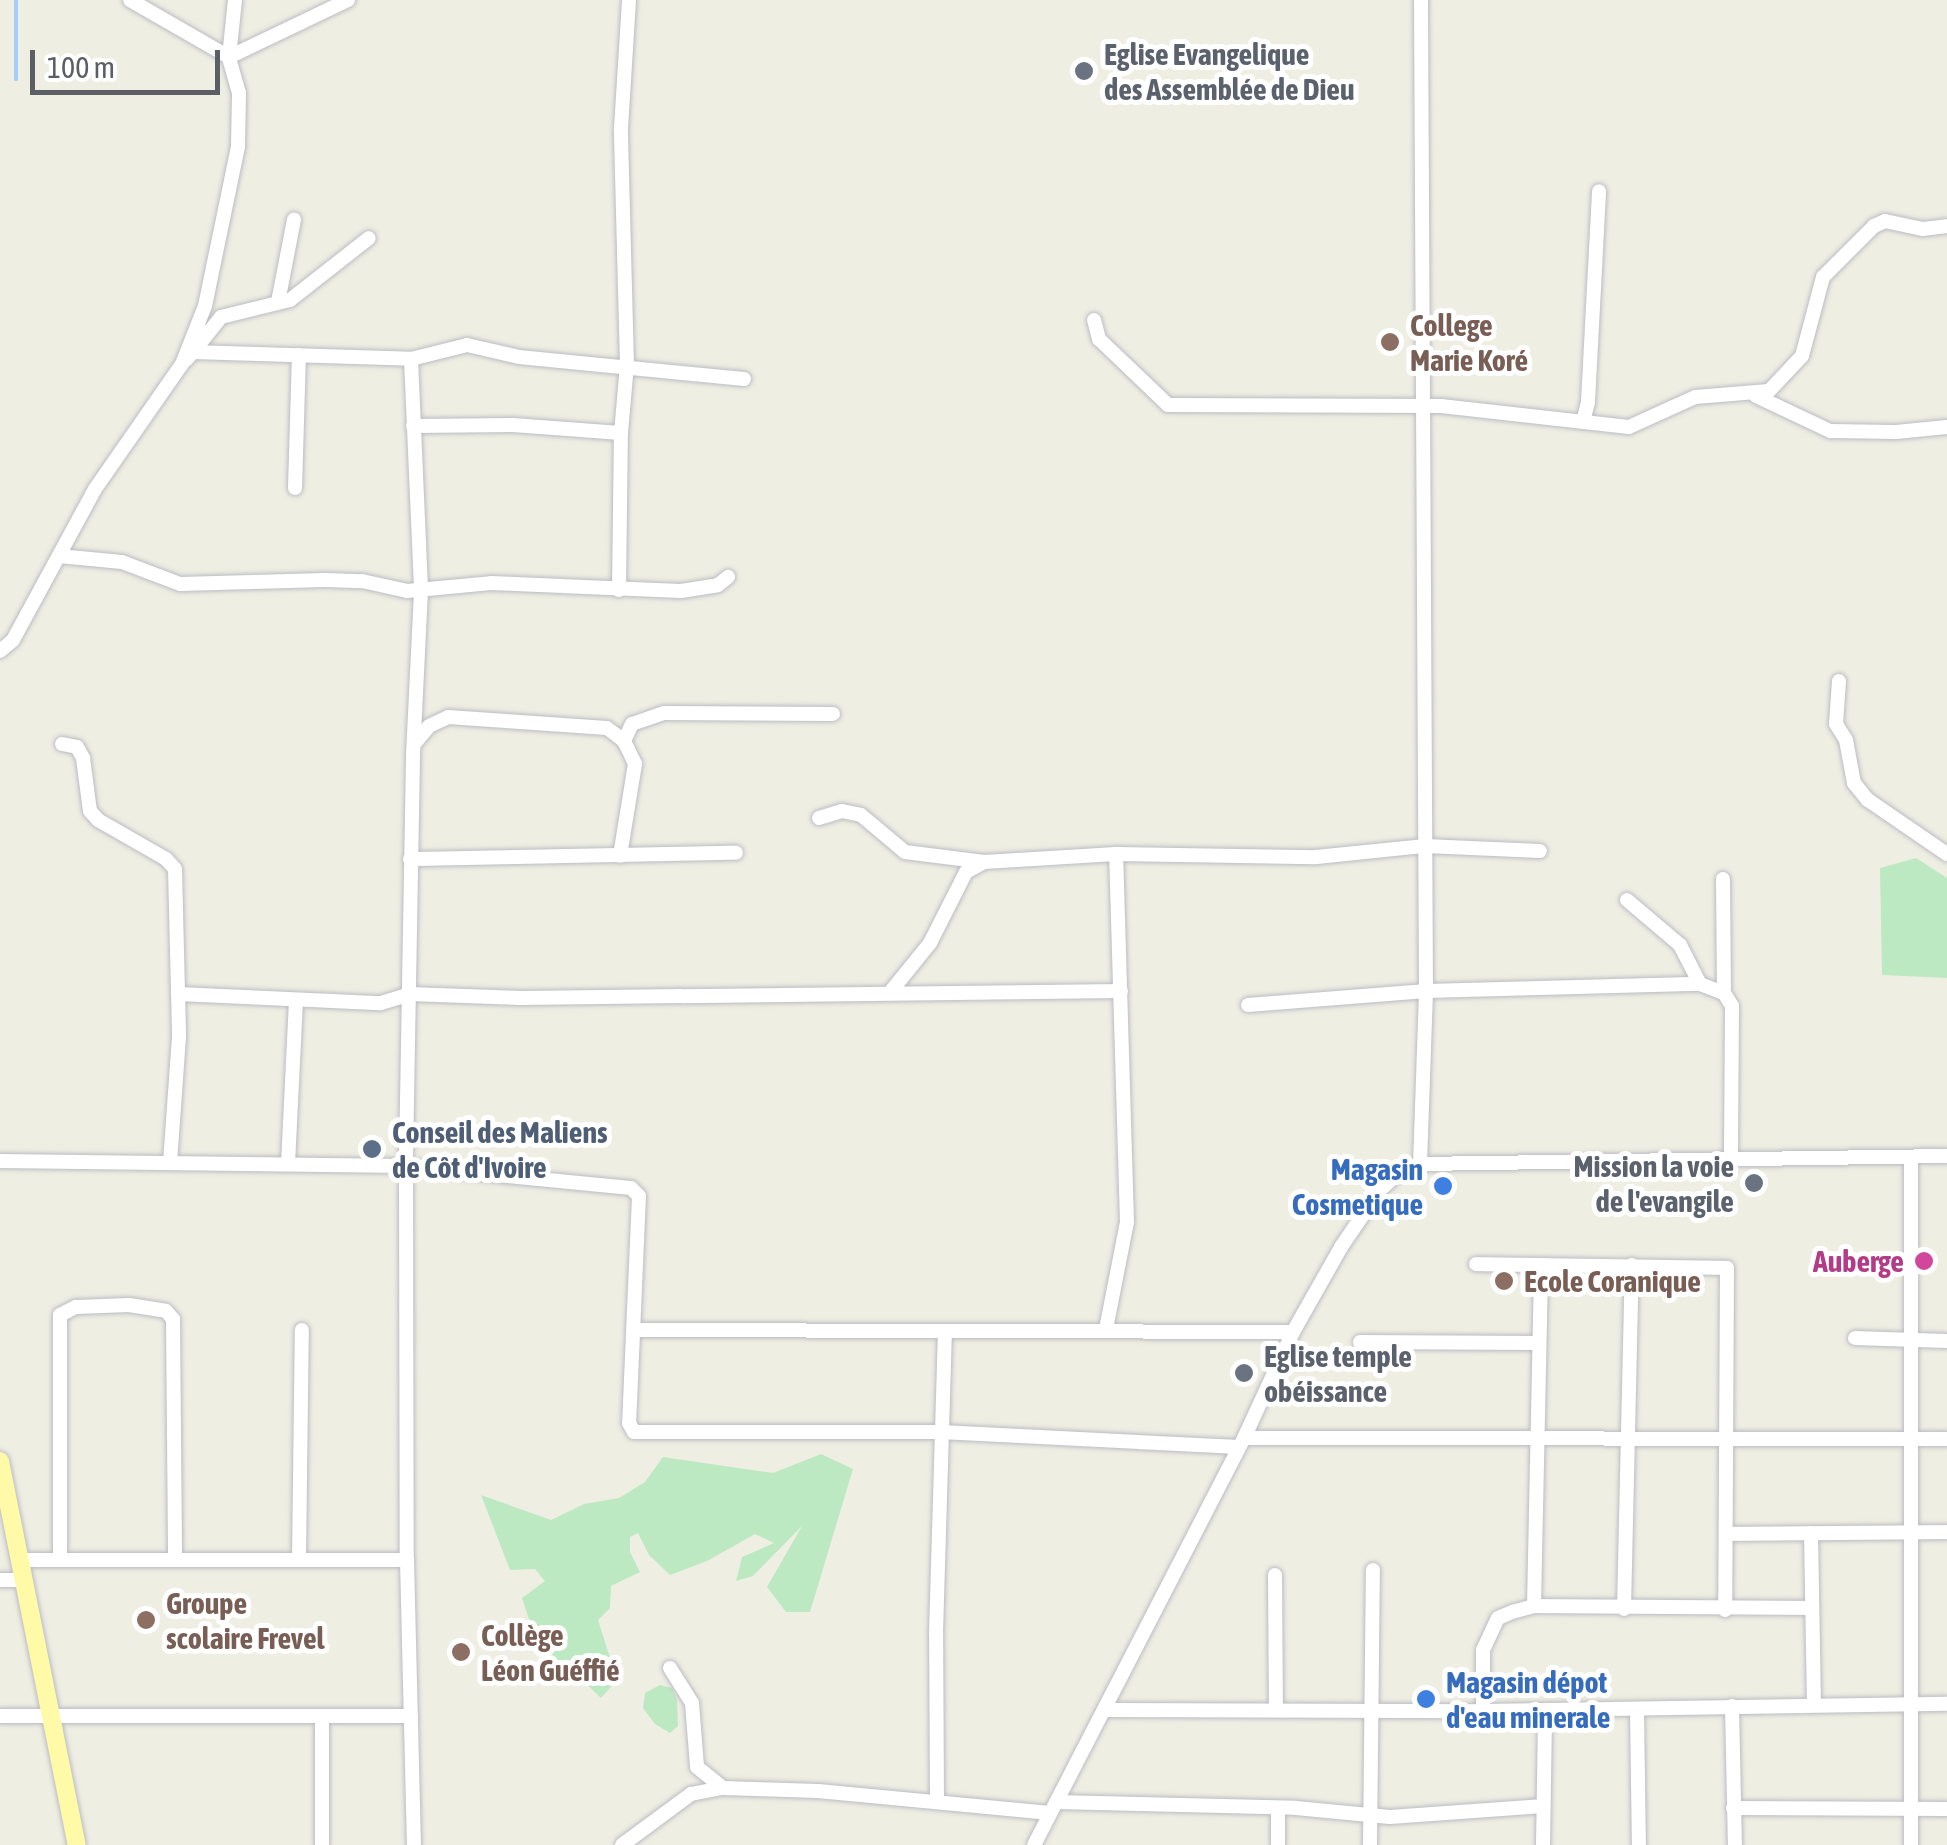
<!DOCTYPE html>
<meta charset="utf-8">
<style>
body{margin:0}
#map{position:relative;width:1947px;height:1845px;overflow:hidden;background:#efeee3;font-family:"Asap Condensed",sans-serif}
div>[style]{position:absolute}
.green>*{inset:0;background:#bde9c2}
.stream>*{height:4px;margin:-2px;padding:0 2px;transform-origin:2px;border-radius:2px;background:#a3cdff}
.roads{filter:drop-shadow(0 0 2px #bbbcc3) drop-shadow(0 0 2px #bbbcc3)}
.minor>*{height:14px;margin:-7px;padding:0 7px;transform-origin:7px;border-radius:7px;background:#fff}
.major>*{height:18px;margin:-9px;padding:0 9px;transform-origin:9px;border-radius:9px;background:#fffaa8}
.dots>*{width:28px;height:28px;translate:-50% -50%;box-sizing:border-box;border:5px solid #fff;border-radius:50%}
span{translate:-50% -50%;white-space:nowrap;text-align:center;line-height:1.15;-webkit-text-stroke:10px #fff;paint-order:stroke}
.worship-label{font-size:30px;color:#5b616d;font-weight:700}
.left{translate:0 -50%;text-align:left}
.right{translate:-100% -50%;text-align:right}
.education-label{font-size:30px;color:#785e54;font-weight:700}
.service-label{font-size:30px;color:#4e5e75;font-weight:700}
.shop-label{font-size:30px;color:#366cbe;font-weight:700}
.hotel-label{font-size:30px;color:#b23c85;font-weight:700}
.scale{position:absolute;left:30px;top:50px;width:190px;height:45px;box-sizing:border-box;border:5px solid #5b5e65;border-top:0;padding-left:12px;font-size:30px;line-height:35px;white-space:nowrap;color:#5b5e65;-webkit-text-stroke:8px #fff;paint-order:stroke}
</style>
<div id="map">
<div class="green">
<i style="clip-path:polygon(1916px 858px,1947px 878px,1947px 978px,1882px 975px,1880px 868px)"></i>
<i style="clip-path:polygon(821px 1454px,853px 1469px,810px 1612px,786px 1612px,767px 1587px,802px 1526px,753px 1576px,736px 1581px,742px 1557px,774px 1543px,755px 1534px,707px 1561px,670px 1575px,649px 1555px,638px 1533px,630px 1537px,630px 1552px,640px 1572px,611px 1586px,610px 1608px,598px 1620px,617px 1680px,601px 1698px,582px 1680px,544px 1665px,522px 1598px,545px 1581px,535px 1569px,510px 1570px,481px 1495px,551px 1520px,584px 1504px,619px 1498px,645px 1482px,663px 1457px,773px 1473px)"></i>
<i style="clip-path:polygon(660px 1685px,672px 1688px,677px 1700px,678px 1726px,670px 1733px,655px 1724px,643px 1708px,645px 1693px)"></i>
</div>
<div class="stream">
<i style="left:16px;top:79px;width:79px;rotate:-90deg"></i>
</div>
<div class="roads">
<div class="minor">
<i style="left:229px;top:57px;width:132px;rotate:-25.6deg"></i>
<i style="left:229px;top:57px;width:57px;rotate:-84deg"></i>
<i style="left:278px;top:302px;width:84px;rotate:-79deg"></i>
<i style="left:1094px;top:320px;width:20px;rotate:75deg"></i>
<i style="left:1099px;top:339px;width:95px;rotate:43.7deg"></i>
<i style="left:1168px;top:405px;width:273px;rotate:0.2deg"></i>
<i style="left:1441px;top:406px;width:189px;rotate:6.4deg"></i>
<i style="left:1629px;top:427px;width:72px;rotate:-24.4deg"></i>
<i style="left:1695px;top:397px;width:74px;rotate:-4.6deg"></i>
<i style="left:1769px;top:391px;width:48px;rotate:-46.7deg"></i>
<i style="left:1802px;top:356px;width:82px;rotate:-75.1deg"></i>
<i style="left:1823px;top:277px;width:72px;rotate:-45deg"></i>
<i style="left:1874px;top:226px;width:12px;rotate:-24deg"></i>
<i style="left:1885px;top:221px;width:39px;rotate:12deg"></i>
<i style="left:1923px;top:229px;width:24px;rotate:-7deg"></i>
<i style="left:193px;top:352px;width:45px;rotate:-51.3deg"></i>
<i style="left:221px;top:317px;width:71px;rotate:-13.8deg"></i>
<i style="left:290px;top:300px;width:100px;rotate:-38.1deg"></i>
<i style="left:411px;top:359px;width:232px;rotate:87.5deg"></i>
<i style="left:421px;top:591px;width:166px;rotate:92.8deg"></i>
<i style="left:413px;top:757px;width:409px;rotate:91deg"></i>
<i style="left:406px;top:1166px;width:394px;rotate:89.9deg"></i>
<i style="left:407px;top:1560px;width:285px;rotate:88.6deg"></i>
<i style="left:186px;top:360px;width:11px;rotate:-49deg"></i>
<i style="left:193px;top:352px;width:218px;rotate:1.8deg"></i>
<i style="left:411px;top:359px;width:58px;rotate:-14deg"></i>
<i style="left:467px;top:345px;width:53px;rotate:13deg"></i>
<i style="left:519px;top:357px;width:226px;rotate:5.6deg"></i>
<i style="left:1756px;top:396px;width:82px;rotate:25.3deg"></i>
<i style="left:1830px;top:431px;width:66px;rotate:0.9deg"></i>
<i style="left:1896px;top:432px;width:51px;rotate:-5.6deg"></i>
<i style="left:1583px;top:422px;width:21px;rotate:-76deg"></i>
<i style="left:1588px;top:402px;width:211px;rotate:-87deg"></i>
<i style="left:413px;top:426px;width:100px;rotate:-0.6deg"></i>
<i style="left:513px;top:425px;width:108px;rotate:4.2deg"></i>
<i style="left:295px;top:488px;width:133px;rotate:-88.3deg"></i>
<i style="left:59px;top:556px;width:63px;rotate:5.4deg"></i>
<i style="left:122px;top:562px;width:62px;rotate:20.8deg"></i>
<i style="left:180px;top:584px;width:145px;rotate:-1.6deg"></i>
<i style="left:325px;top:580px;width:37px;rotate:2deg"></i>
<i style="left:362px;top:581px;width:46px;rotate:12.5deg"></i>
<i style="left:407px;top:591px;width:84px;rotate:-5.4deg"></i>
<i style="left:491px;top:583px;width:190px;rotate:2.4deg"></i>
<i style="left:681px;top:591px;width:37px;rotate:-9deg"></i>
<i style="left:718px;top:585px;width:13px;rotate:-39deg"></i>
<i style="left:619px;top:590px;width:157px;rotate:-89.3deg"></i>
<i style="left:621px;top:433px;width:68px;rotate:-85deg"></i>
<i style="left:627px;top:365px;width:237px;rotate:-91.5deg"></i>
<i style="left:621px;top:128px;width:128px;rotate:-86.4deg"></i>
<i style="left:0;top:651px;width:17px;rotate:-40deg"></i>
<i style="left:13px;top:640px;width:172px;rotate:-61.5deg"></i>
<i style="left:95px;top:489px;width:152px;rotate:-55.2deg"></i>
<i style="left:182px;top:364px;width:62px;rotate:-68.4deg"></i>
<i style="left:205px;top:306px;width:163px;rotate:-78.3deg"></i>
<i style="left:238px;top:146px;width:53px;rotate:-88.9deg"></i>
<i style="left:239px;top:93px;width:37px;rotate:-106deg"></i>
<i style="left:229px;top:57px;width:114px;rotate:-150.1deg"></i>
<i style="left:1839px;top:681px;width:43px;rotate:94deg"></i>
<i style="left:1836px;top:724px;width:19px;rotate:58deg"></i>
<i style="left:1846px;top:740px;width:44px;rotate:79.5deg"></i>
<i style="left:1854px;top:783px;width:22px;rotate:51deg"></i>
<i style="left:1868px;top:800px;width:96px;rotate:34.4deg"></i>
<i style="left:624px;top:741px;width:19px;rotate:-65deg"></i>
<i style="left:632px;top:724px;width:34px;rotate:-19deg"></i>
<i style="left:664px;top:713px;width:169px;rotate:0.3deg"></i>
<i style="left:62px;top:744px;width:15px;rotate:11deg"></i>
<i style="left:77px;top:747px;width:13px;rotate:61deg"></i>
<i style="left:83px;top:758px;width:53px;rotate:82.5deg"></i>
<i style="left:90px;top:811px;width:12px;rotate:48deg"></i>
<i style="left:98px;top:820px;width:78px;rotate:29.8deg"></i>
<i style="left:166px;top:859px;width:13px;rotate:48deg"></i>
<i style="left:175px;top:869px;width:168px;rotate:88.6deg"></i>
<i style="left:179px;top:1037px;width:126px;rotate:94.1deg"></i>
<i style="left:414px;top:744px;width:23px;rotate:-50deg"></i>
<i style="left:429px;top:726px;width:21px;rotate:-25deg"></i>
<i style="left:448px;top:717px;width:159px;rotate:4deg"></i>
<i style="left:607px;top:728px;width:21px;rotate:37deg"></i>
<i style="left:624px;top:741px;width:25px;rotate:64deg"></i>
<i style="left:635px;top:764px;width:93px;rotate:99.3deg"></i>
<i style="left:819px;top:818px;width:24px;rotate:-17deg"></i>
<i style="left:842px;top:811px;width:19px;rotate:12deg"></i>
<i style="left:861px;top:815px;width:57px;rotate:40.1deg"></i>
<i style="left:905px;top:852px;width:80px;rotate:7.2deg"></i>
<i style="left:984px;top:862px;width:132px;rotate:-3.5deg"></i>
<i style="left:1116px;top:854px;width:200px;rotate:0.9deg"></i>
<i style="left:1316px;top:857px;width:110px;rotate:-5.8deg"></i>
<i style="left:1425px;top:846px;width:115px;rotate:2.5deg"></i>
<i style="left:410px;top:859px;width:326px;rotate:-1.1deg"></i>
<i style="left:1723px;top:879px;width:114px;rotate:89.5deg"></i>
<i style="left:1627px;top:900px;width:70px;rotate:40.3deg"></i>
<i style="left:1680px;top:945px;width:44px;rotate:62.9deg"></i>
<i style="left:892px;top:990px;width:60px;rotate:-51deg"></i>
<i style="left:930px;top:943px;width:80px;rotate:-63.1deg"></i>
<i style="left:966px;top:872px;width:21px;rotate:-29deg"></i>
<i style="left:179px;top:994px;width:202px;rotate:2.6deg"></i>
<i style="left:381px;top:1003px;width:30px;rotate:-17deg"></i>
<i style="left:410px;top:994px;width:111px;rotate:2.1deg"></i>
<i style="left:521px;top:998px;width:600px;rotate:-0.67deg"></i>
<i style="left:1248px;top:1005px;width:179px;rotate:-4.5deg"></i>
<i style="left:1426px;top:991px;width:274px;rotate:-1.5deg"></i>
<i style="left:1700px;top:984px;width:26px;rotate:21deg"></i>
<i style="left:1724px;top:993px;width:15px;rotate:58deg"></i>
<i style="left:1732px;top:1006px;width:153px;rotate:90.4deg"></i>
<i style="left:0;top:1161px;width:406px;rotate:0.7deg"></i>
<i style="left:406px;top:1166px;width:226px;rotate:5.6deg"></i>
<i style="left:631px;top:1188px;width:11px;rotate:45deg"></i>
<i style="left:639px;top:1196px;width:227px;rotate:92.5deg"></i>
<i style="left:629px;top:1423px;width:10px;rotate:61deg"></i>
<i style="left:634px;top:1432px;width:307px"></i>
<i style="left:941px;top:1432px;width:298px;rotate:2.9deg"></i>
<i style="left:288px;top:1164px;width:162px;rotate:-87.2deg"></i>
<i style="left:1420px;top:1164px;width:173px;rotate:-88deg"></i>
<i style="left:1426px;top:991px;width:991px;rotate:-90.29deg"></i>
<i style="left:1476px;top:1264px;width:251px;rotate:0.9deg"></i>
<i style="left:1727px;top:1268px;width:342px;rotate:90.3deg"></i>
<i style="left:1106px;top:1329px;width:109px;rotate:-78.9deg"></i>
<i style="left:1127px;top:1222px;width:368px;rotate:-91.7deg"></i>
<i style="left:634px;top:1330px;width:659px;rotate:0.17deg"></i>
<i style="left:1855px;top:1338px;width:92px;rotate:1.9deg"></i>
<i style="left:1360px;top:1342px;width:179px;rotate:0.3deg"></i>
<i style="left:1244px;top:1438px;width:703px;rotate:0.08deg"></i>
<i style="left:1811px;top:1533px;width:172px;rotate:89deg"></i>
<i style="left:1726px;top:1534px;width:221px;rotate:-0.5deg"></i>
<i style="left:21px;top:1560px;width:386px"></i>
<i style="left:60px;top:1560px;width:245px;rotate:-90deg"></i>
<i style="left:60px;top:1315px;width:18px;rotate:-27deg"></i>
<i style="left:76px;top:1307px;width:53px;rotate:-2.2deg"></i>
<i style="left:129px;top:1305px;width:37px;rotate:9deg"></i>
<i style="left:166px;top:1311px;width:11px;rotate:49deg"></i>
<i style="left:173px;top:1319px;width:241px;rotate:89.5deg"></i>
<i style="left:299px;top:1560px;width:230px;rotate:-89.3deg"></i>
<i style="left:1275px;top:1575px;width:134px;rotate:89.6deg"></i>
<i style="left:0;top:1580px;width:25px"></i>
<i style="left:1534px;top:1606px;width:341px;rotate:-88.8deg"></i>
<i style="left:1624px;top:1609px;width:344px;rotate:-88.7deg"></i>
<i style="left:670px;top:1668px;width:41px;rotate:57.8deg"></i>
<i style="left:692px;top:1703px;width:64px;rotate:85.5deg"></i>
<i style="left:697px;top:1767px;width:33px;rotate:39deg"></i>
<i style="left:1732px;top:1706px;width:139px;rotate:88.8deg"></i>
<i style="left:1637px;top:1709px;width:136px;rotate:89.2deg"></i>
<i style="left:1107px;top:1710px;width:376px;rotate:0.2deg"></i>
<i style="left:1483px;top:1711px;width:464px;rotate:-0.9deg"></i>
<i style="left:1483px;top:1711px;width:61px;rotate:-90deg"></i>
<i style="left:1483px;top:1650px;width:35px;rotate:-65deg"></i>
<i style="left:1498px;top:1618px;width:15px;rotate:-23deg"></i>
<i style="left:1512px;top:1612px;width:23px;rotate:-15deg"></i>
<i style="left:1534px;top:1606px;width:277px;rotate:0.4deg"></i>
<i style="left:0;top:1716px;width:411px"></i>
<i style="left:937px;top:1801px;width:168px;rotate:-90.3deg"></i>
<i style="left:936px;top:1633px;width:300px;rotate:-88.3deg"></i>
<i style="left:1056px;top:1802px;width:240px;rotate:1.4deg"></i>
<i style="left:1296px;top:1808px;width:94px;rotate:5.5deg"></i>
<i style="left:1390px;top:1817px;width:154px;rotate:-4.1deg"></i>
<i style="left:1733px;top:1808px;width:214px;rotate:0.3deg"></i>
<i style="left:322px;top:1845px;width:129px;rotate:-90deg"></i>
<i style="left:622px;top:1845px;width:86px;rotate:-36.5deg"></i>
<i style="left:691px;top:1794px;width:33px;rotate:-11deg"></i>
<i style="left:723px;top:1788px;width:95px;rotate:1.8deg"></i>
<i style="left:818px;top:1791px;width:233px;rotate:5.4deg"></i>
<i style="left:1034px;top:1845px;width:458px;rotate:-62.7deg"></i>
<i style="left:1244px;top:1438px;width:117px;rotate:-65.2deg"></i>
<i style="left:1293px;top:1332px;width:98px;rotate:-60.5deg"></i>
<i style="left:1341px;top:1247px;width:69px;rotate:-55.6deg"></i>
<i style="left:1380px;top:1190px;width:26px;rotate:-43deg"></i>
<i style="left:1399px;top:1172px;width:22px;rotate:-21deg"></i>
<i style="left:1420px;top:1164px;width:527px;rotate:-0.87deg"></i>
<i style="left:1278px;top:1845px;width:37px;rotate:-90deg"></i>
<i style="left:1370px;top:1845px;width:275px;rotate:-89.4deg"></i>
<i style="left:1543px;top:1845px;width:134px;rotate:-89.1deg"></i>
<i style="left:1911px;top:1845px;width:688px;rotate:-90deg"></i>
</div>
<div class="major">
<i style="left:0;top:1461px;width:392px;rotate:78.7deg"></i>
</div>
</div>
<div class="dots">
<i style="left:1084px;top:71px;background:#6b7280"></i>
<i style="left:1390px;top:342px;background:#8d6e63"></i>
<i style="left:372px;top:1149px;background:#5c6f8a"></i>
<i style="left:1754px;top:1183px;background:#6b7280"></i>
<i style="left:1443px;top:1186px;background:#3f7fe0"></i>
<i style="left:1924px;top:1261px;background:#d1479c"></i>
<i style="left:1504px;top:1281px;background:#8d6e63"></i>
<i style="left:1244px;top:1373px;background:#6b7280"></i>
<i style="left:146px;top:1620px;background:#8d6e63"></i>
<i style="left:461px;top:1652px;background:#8d6e63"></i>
<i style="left:1426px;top:1699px;background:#3f7fe0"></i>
</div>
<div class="worship-label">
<span class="left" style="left:1104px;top:71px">Eglise Evangelique<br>des Assemblée de Dieu</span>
<span class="right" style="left:1734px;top:1183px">Mission la voie<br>de l'evangile</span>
<span class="left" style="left:1264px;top:1373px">Eglise temple<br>obéissance</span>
</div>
<div class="education-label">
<span class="left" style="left:1410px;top:342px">College<br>Marie Koré</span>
<span class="left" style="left:1524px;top:1281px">Ecole Coranique</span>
<span class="left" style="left:166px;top:1620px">Groupe<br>scolaire Frevel</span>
<span class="left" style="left:481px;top:1652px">Collège<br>Léon Guéffié</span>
</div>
<div class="service-label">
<span class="left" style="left:392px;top:1149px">Conseil des Maliens<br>de Côt d'Ivoire</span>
</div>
<div class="shop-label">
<span class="right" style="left:1423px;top:1186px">Magasin<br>Cosmetique</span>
<span class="left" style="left:1446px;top:1699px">Magasin dépot<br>d'eau minerale</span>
</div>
<div class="hotel-label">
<span class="right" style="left:1904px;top:1261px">Auberge</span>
</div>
<div class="scale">100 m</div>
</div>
